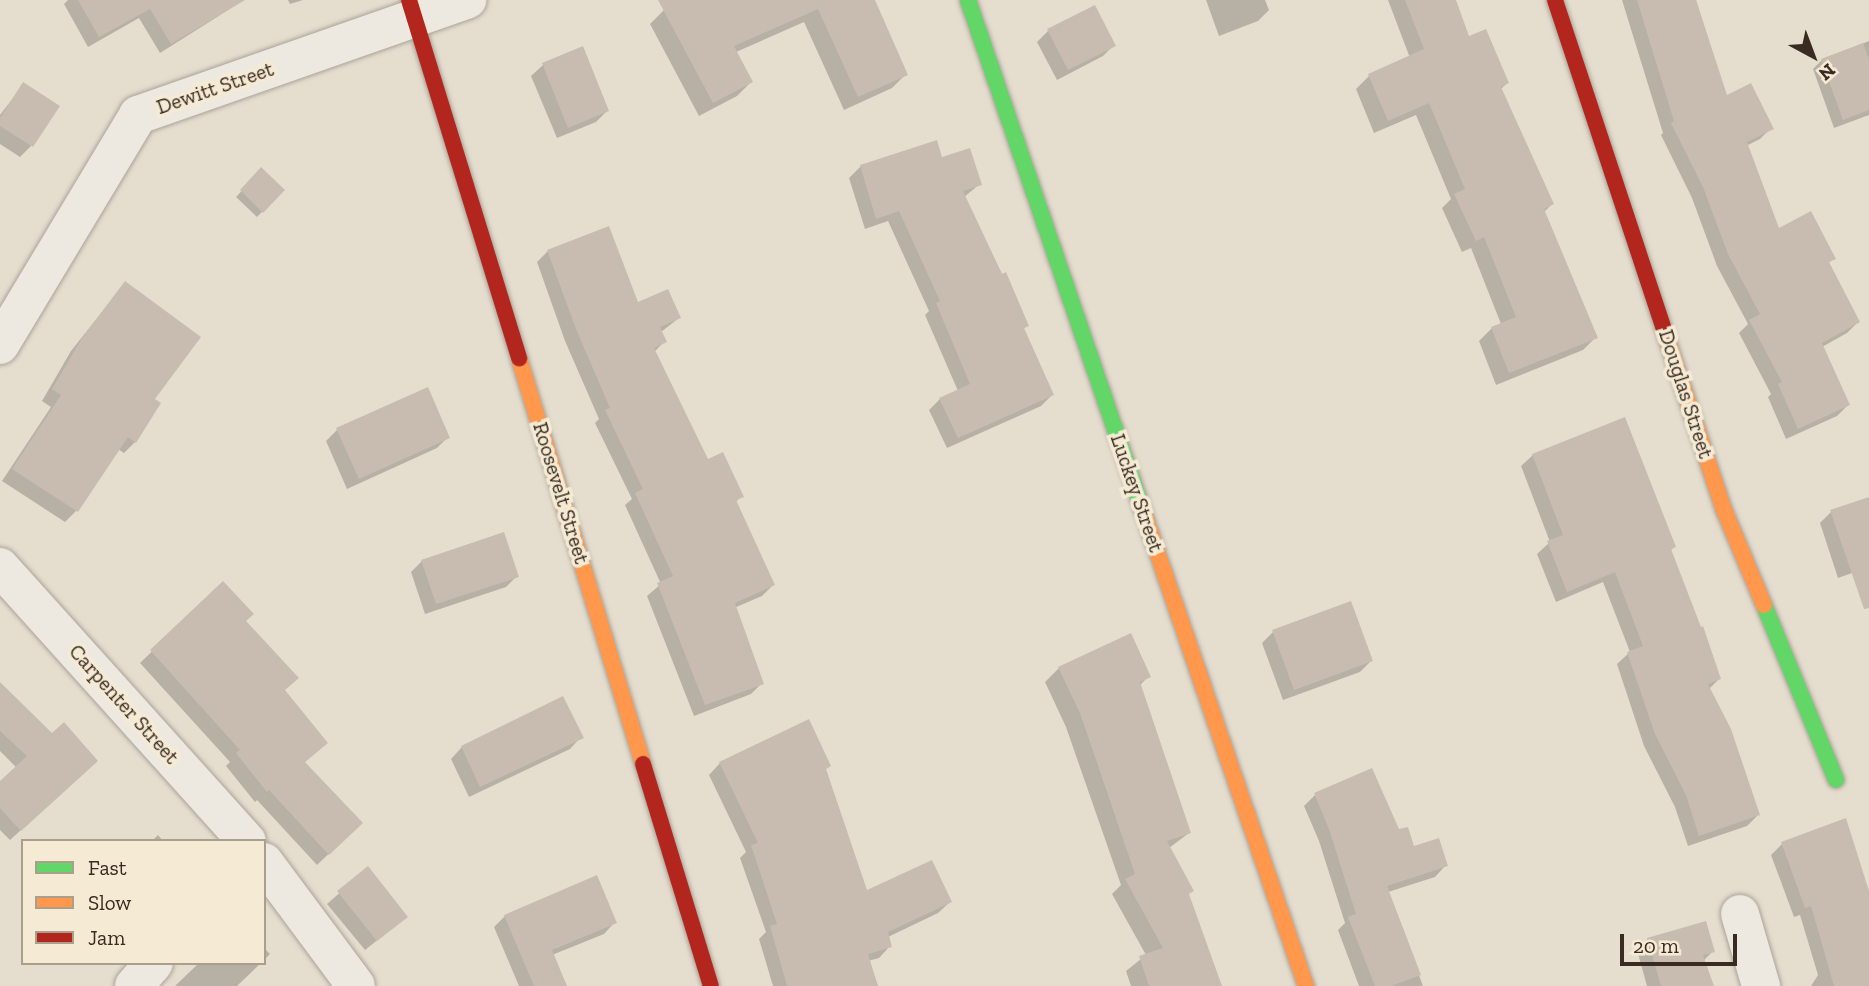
<!DOCTYPE html>
<style>
body{margin:0}
#map{position:relative;width:1869px;height:986px;overflow:hidden;background:#e5decf;font-family:"Zilla Slab",serif}
div>[style]{position:absolute}
.shadow>*{inset:0;background:#0003}
.building>*{inset:0;background:#c8bcb0}
.roads{filter:drop-shadow(0 0 2px #aaa398) drop-shadow(0 0 2px #aaa398)}
.street>*{height:38px;margin:-19px;padding:0 19px;transform-origin:19px;border-radius:19px;background:#ede8e0}
.fast>*{height:16px;margin:-8px;padding:0 8px;transform-origin:8px;border-radius:8px;background:#63d668}
.slow>*{height:16px;margin:-8px;padding:0 8px;transform-origin:8px;border-radius:8px;background:#ff974d}
.jam>*{height:16px;margin:-8px;padding:0 8px;transform-origin:8px;border-radius:8px;background:#b3261e}
span{translate:-50% -50%;white-space:nowrap;text-align:center;line-height:1.15;-webkit-text-stroke:7px #f5ebd5;paint-order:stroke}
.street-label{font-size:21px;color:#392b1f}
.legend{position:absolute;left:21px;top:839px;width:245px;height:126px;box-sizing:border-box;background:#f5ebd5;border:2px solid #aa9e8c;margin:0;padding:9px 12px;list-style:none;font-size:21px;color:#392b1f}
.legend li{display:flex;align-items:center;gap:14px;height:35px}
.legend b{width:35px;border:2px solid #aa9e8c}
.north{position:absolute;left:1778px;top:21px;width:70px;height:70px;-webkit-text-stroke:5px #f5ebd5;paint-order:stroke;rotate:139deg;font-size:19px;font-weight:700;line-height:28px;text-align:center;color:#392b1f}
.north::after{content:'';display:block;margin:auto;width:24px;height:32px;background:#392b1f;clip-path:polygon(50% 0,100% 100%,50% 72%,0 100%)}
.scale{position:absolute;left:1620px;top:934px;width:117px;height:32px;box-sizing:border-box;border:4px solid #392b1f;border-top:0;padding-left:9px;font-size:21px;line-height:24px;white-space:nowrap;color:#392b1f;-webkit-text-stroke:5px #f5ebd5;paint-order:stroke}
</style>
<div id="map">
<div class="shadow">
<i style="clip-path:polygon(68px 0,244px 0,160px 53px,139px 18px,88px 47px,64px 4px)"></i>
<i style="clip-path:polygon(288px 0,303px 0,290px 4px)"></i>
<i style="clip-path:polygon(682px 0,873px 0,906px 74px,892px 88px,844px 110px,804px 22px,736px 52px,751px 82px,737px 96px,699px 116px,650px 24px,664px 10px)"></i>
<i style="clip-path:polygon(1206px 0,1265px 0,1269px 10px,1258px 21px,1219px 36px)"></i>
<i style="clip-path:polygon(1388px 0,1454px 0,1468px 38px,1507px 83px,1500px 90px,1552px 204px,1544px 212px,1596px 337px,1583px 350px,1496px 385px,1479px 341px,1492px 328px,1501px 324px,1471px 248px,1462px 252px,1442px 208px,1451px 199px,1416px 115px,1374px 133px,1356px 89px,1369px 76px,1410px 58px)"></i>
<i style="clip-path:polygon(1622px 0,1696px 0,1726px 97px,1771px 128px,1760px 139px,1746px 146px,1778px 231px,1833px 258px,1828px 264px,1858px 322px,1847px 333px,1822px 347px,1848px 405px,1837px 416px,1786px 439px,1768px 397px,1771px 394px,1739px 333px,1748px 324px,1717px 266px,1692px 198px,1661px 135px,1663px 133px)"></i>
<i style="clip-path:polygon(1048px 31px,1114px 45px,1103px 56px,1057px 80px,1037px 42px)"></i>
<i style="clip-path:polygon(1869px 41px,1869px 115px,1834px 128px,1813px 69px,1822px 60px)"></i>
<i style="clip-path:polygon(582px 48px,607px 111px,596px 122px,557px 138px,531px 76px,543px 65px)"></i>
<i style="clip-path:polygon(23px 85px,31px 146px,20px 157px,0 144px,0 115px)"></i>
<i style="clip-path:polygon(941px 159px,980px 184px,964px 197px,1027px 325px,1023px 330px,1052px 395px,1041px 406px,947px 448px,929px 410px,940px 399px,958px 391px,925px 315px,929px 311px,888px 221px,865px 229px,849px 178px,861px 166px)"></i>
<i style="clip-path:polygon(261px 170px,283px 190px,257px 217px,236px 197px)"></i>
<i style="clip-path:polygon(548px 251px,637px 305px,679px 318px,661px 332px,665px 341px,654px 352px,707px 461px,741px 496px,735px 503px,773px 585px,762px 596px,734px 608px,762px 683px,751px 694px,694px 716px,647px 596px,661px 584px,625px 505px,632px 499px,595px 423px,599px 419px,565px 341px,537px 262px)"></i>
<i style="clip-path:polygon(125px 283px,152px 399px,135px 442px,124px 453px,118px 449px,76px 511px,65px 522px,2px 481px,51px 407px,42px 401px,71px 351px)"></i>
<i style="clip-path:polygon(337px 430px,448px 437px,437px 448px,347px 489px,326px 441px)"></i>
<i style="clip-path:polygon(1533px 455px,1674px 547px,1670px 551px,1719px 679px,1709px 689px,1758px 815px,1747px 826px,1688px 846px,1675px 807px,1644px 746px,1617px 664px,1630px 652px,1603px 582px,1556px 602px,1537px 554px,1550px 542px,1521px 466px)"></i>
<i style="clip-path:polygon(1869px 499px,1869px 567px,1838px 578px,1820px 523px,1831px 512px)"></i>
<i style="clip-path:polygon(422px 561px,517px 576px,506px 587px,425px 614px,411px 572px)"></i>
<i style="clip-path:polygon(223px 583px,283px 691px,326px 743px,304px 763px,361px 823px,317px 865px,257px 800px,255px 802px,226px 766px,230px 762px,140px 663px)"></i>
<i style="clip-path:polygon(1273px 632px,1371px 661px,1360px 672px,1283px 700px,1262px 643px)"></i>
<i style="clip-path:polygon(1059px 668px,1149px 676px,1139px 686px,1189px 833px,1169px 848px,1188px 895px,1216px 986px,1131px 986px,1126px 971px,1146px 955px,1112px 894px,1121px 885px,1066px 727px,1045px 682px)"></i>
<i style="clip-path:polygon(0 684px,86px 771px,10px 840px,0 830px,0 783px,17px 768px,0 751px)"></i>
<i style="clip-path:polygon(581px 737px,570px 749px,469px 797px,451px 759px,462px 747px)"></i>
<i style="clip-path:polygon(720px 763px,829px 766px,825px 770px,866px 893px,950px 902px,938px 913px,888px 937px,890px 946px,879px 958px,868px 961px,876px 986px,773px 986px,759px 939px,766px 932px,740px 858px,746px 852px,709px 775px)"></i>
<i style="clip-path:polygon(1315px 795px,1398px 832px,1413px 848px,1446px 865px,1435px 877px,1388px 892px,1423px 986px,1359px 986px,1338px 930px,1345px 923px,1319px 841px,1304px 806px)"></i>
<i style="clip-path:polygon(1844px 820px,1869px 897px,1869px 986px,1811px 986px,1818px 975px,1800px 915px,1794px 917px,1771px 855px,1782px 844px)"></i>
<i style="clip-path:polygon(158px 835px,163px 841px,152px 841px)"></i>
<i style="clip-path:polygon(367px 869px,394px 927px,365px 950px,327px 904px)"></i>
<i style="clip-path:polygon(505px 916px,615px 922px,604px 934px,552px 955px,565px 986px,519px 986px,494px 927px)"></i>
<i style="clip-path:polygon(1648px 939px,1713px 951px,1703px 961px,1712px 986px,1647px 986px,1637px 950px)"></i>
<i style="clip-path:polygon(264px 948px,270px 954px,264px 960px)"></i>
<i style="clip-path:polygon(199px 963px,261px 963px,237px 986px,175px 986px)"></i>
</div>
<div class="building">
<i style="clip-path:polygon(78px 0,245px 0,171px 44px,150px 9px,99px 37px)"></i>
<i style="clip-path:polygon(658px 0,875px 0,908px 75px,858px 97px,818px 9px,734px 46px,753px 82px,713px 103px)"></i>
<i style="clip-path:polygon(1405px 0,1456px 0,1469px 36px,1486px 29px,1509px 83px,1501px 87px,1554px 204px,1544px 209px,1598px 338px,1509px 373px,1491px 327px,1516px 317px,1484px 237px,1476px 241px,1454px 194px,1465px 189px,1429px 103px,1388px 121px,1368px 74px,1424px 49px)"></i>
<i style="clip-path:polygon(1637px 0,1696px 0,1727px 95px,1751px 83px,1774px 129px,1747px 142px,1779px 228px,1811px 211px,1836px 259px,1829px 262px,1860px 322px,1822px 343px,1850px 405px,1798px 429px,1778px 384px,1782px 382px,1749px 320px,1760px 314px,1728px 254px,1703px 187px,1671px 123px,1674px 121px)"></i>
<i style="clip-path:polygon(1095px 5px,1116px 46px,1068px 70px,1047px 29px)"></i>
<i style="clip-path:polygon(1863px 43px,1869px 60px,1869px 110px,1843px 120px,1821px 59px)"></i>
<i style="clip-path:polygon(583px 46px,609px 111px,568px 128px,542px 63px)"></i>
<i style="clip-path:polygon(23px 82px,60px 106px,33px 147px,0 126px,0 118px)"></i>
<i style="clip-path:polygon(937px 140px,942px 157px,970px 148px,982px 185px,963px 191px,1002px 274px,1006px 272px,1029px 326px,1024px 328px,1054px 395px,958px 438px,939px 398px,970px 384px,936px 303px,940px 301px,899px 211px,876px 219px,860px 165px)"></i>
<i style="clip-path:polygon(261px 167px,285px 190px,263px 213px,240px 190px)"></i>
<i style="clip-path:polygon(609px 226px,638px 302px,668px 289px,681px 318px,660px 327px,667px 342px,654px 348px,708px 459px,723px 452px,744px 497px,736px 500px,775px 585px,735px 603px,764px 684px,705px 705px,657px 583px,673px 576px,635px 493px,643px 489px,605px 410px,610px 408px,576px 329px,547px 250px)"></i>
<i style="clip-path:polygon(125px 281px,201px 337px,155px 399px,161px 403px,136px 443px,128px 437px,78px 512px,12px 469px,61px 395px,52px 389px,82px 338px)"></i>
<i style="clip-path:polygon(428px 387px,450px 438px,359px 479px,336px 428px)"></i>
<i style="clip-path:polygon(1625px 417px,1676px 547px,1671px 549px,1701px 627px,1703px 626px,1721px 679px,1708px 684px,1731px 729px,1760px 815px,1699px 836px,1686px 795px,1655px 734px,1627px 652px,1643px 646px,1615px 572px,1567px 592px,1547px 541px,1563px 535px,1532px 454px)"></i>
<i style="clip-path:polygon(1869px 497px,1869px 608px,1864px 609px,1830px 510px)"></i>
<i style="clip-path:polygon(504px 532px,519px 577px,436px 604px,421px 560px)"></i>
<i style="clip-path:polygon(223px 581px,254px 614px,246px 621px,299px 678px,285px 690px,328px 743px,305px 762px,363px 823px,329px 855px,269px 790px,267px 792px,236px 753px,240px 750px,150px 650px)"></i>
<i style="clip-path:polygon(1351px 601px,1373px 661px,1294px 690px,1272px 630px)"></i>
<i style="clip-path:polygon(1131px 633px,1151px 677px,1140px 682px,1191px 833px,1167px 841px,1194px 891px,1189px 894px,1222px 986px,1149px 986px,1139px 956px,1163px 948px,1125px 879px,1135px 874px,1080px 713px,1058px 667px)"></i>
<i style="clip-path:polygon(0 682px,52px 733px,64px 722px,98px 761px,21px 831px,0 808px,0 781px,27px 756px,0 731px)"></i>
<i style="clip-path:polygon(563px 696px,584px 738px,480px 787px,461px 746px)"></i>
<i style="clip-path:polygon(809px 719px,831px 766px,826px 769px,867px 890px,932px 860px,952px 902px,888px 932px,892px 947px,868px 954px,878px 986px,787px 986px,770px 926px,777px 924px,751px 845px,758px 843px,719px 762px)"></i>
<i style="clip-path:polygon(1372px 768px,1399px 829px,1408px 827px,1414px 846px,1439px 838px,1448px 866px,1387px 886px,1421px 975px,1391px 986px,1375px 986px,1348px 917px,1356px 914px,1329px 829px,1314px 793px)"></i>
<i style="clip-path:polygon(1846px 818px,1869px 891px,1869px 986px,1834px 986px,1811px 906px,1805px 908px,1781px 842px)"></i>
<i style="clip-path:polygon(368px 866px,408px 917px,377px 941px,337px 891px)"></i>
<i style="clip-path:polygon(597px 875px,617px 923px,552px 950px,567px 986px,534px 986px,504px 915px)"></i>
<i style="clip-path:polygon(1706px 921px,1715px 952px,1703px 955px,1714px 986px,1661px 986px,1647px 938px)"></i>
</div>
<div class="roads">
<div class="street">
<i style="left:0;top:345px;width:268px;rotate:-59deg"></i>
<i style="left:138px;top:115px;width:349px;rotate:-19.3deg"></i>
<i style="left:0;top:567px;width:369px;rotate:48deg"></i>
<i style="left:264px;top:862px;width:154px;rotate:53.4deg"></i>
<i style="left:1740px;top:914px;width:75px;rotate:73.7deg"></i>
<i style="left:134px;top:986px;width:30px;rotate:-49deg"></i>
</div>
<div class="fast">
<i style="left:968px;top:0;width:534px;rotate:71.09deg"></i>
<i style="left:1764px;top:605px;width:189px;rotate:67.6deg"></i>
</div>
<div class="slow">
<i style="left:1665px;top:333px;width:187px;rotate:71.6deg"></i>
<i style="left:1724px;top:510px;width:103px;rotate:67.2deg"></i>
<i style="left:519px;top:358px;width:425px;rotate:73deg"></i>
<i style="left:1141px;top:505px;width:509px;rotate:71.07deg"></i>
</div>
<div class="jam">
<i style="left:409px;top:0;width:375px;rotate:72.9deg"></i>
<i style="left:1555px;top:0;width:351px;rotate:71.7deg"></i>
<i style="left:643px;top:764px;width:232px;rotate:73deg"></i>
</div>
</div>
<div class="street-label">
<span style="left:215px;top:88px;rotate:-19deg">Dewitt Street</span>
<span style="left:1686px;top:394px;rotate:72deg">Douglas Street</span>
<span style="left:561px;top:493px;rotate:73deg">Roosevelt Street</span>
<span style="left:1137px;top:493px;rotate:71deg">Luckey Street</span>
<span style="left:124px;top:704px;rotate:48deg">Carpenter Street</span>
</div>
<ul class="legend">
<li><b style="height:9px;background:#63d668"></b>Fast</li>
<li><b style="height:9px;background:#ff974d"></b>Slow</li>
<li><b style="height:9px;background:#b3261e"></b>Jam</li>
</ul>
<div class="north">N</div>
<div class="scale">20 m</div>
</div>
